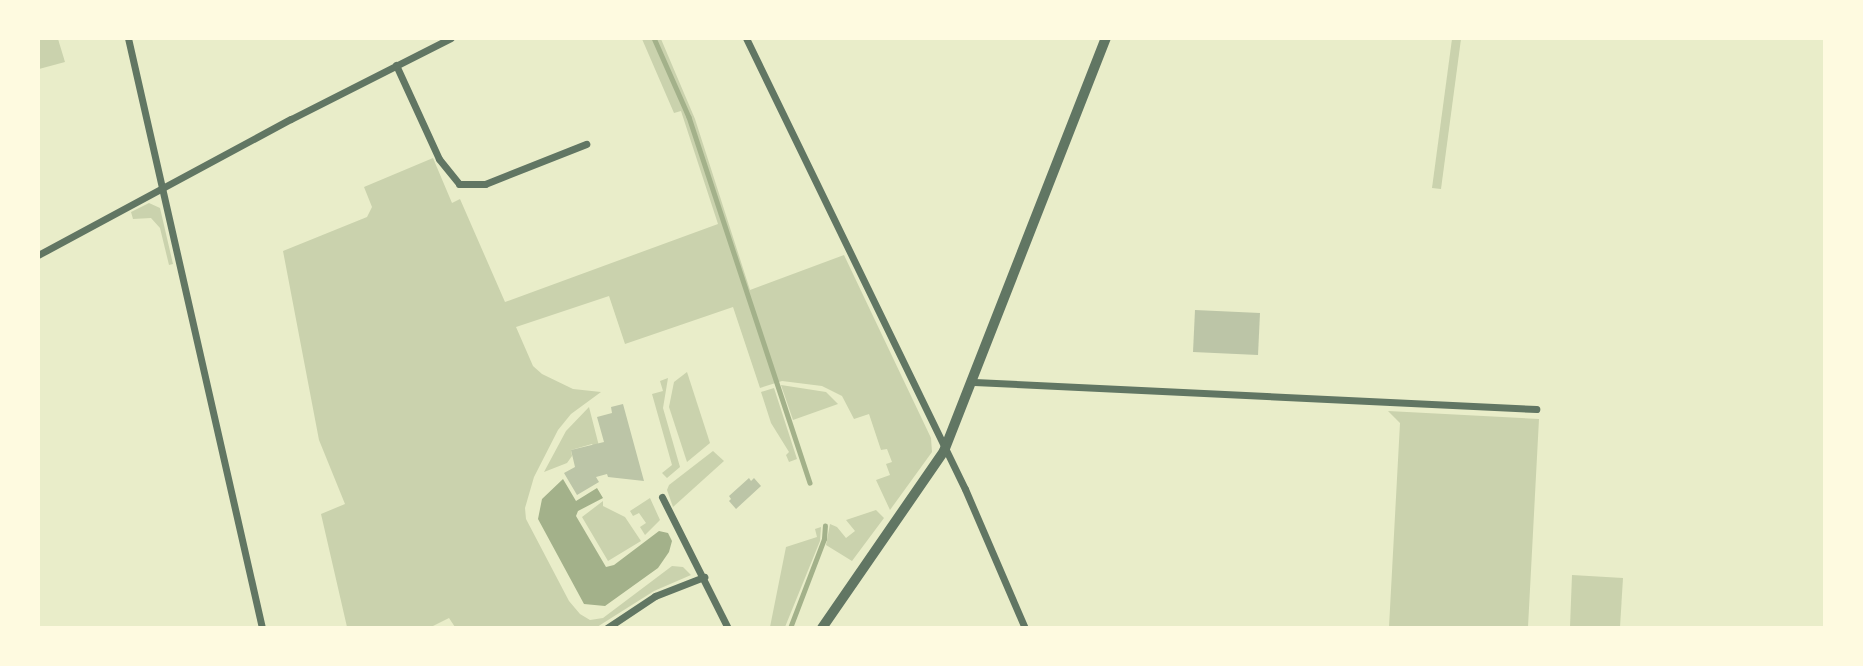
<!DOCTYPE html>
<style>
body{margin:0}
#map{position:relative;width:1863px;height:666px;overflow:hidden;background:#e9edc9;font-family:"Public Sans",sans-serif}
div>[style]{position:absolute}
.green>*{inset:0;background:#cad2ad}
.water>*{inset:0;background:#a3b18a}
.stream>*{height:4.5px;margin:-2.25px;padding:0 2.25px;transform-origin:2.25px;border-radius:2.25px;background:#a3b18a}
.building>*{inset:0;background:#bcc5a7}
.minor>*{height:7px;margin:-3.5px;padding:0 3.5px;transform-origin:3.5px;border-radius:3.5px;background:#617663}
.tertiary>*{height:10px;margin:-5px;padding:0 5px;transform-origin:5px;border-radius:5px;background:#617663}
span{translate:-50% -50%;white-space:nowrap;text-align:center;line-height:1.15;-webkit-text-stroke:6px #fefae0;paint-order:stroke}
.frame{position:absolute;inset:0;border:40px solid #fefae0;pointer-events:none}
</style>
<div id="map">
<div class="green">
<i style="clip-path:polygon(38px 39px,58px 39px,65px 62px,39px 69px)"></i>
<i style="clip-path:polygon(642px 39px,661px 39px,695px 119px,750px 290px,844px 255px,931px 438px,932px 452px,890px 510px,876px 480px,890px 475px,886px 464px,892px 462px,887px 449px,881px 450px,869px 414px,854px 419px,842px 396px,822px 386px,782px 381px,760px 388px,733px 307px,625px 344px,609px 296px,516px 327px,533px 366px,542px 374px,573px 389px,601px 392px,571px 414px,558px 430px,534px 477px,525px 508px,526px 519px,569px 601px,580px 614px,590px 620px,603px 618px,672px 566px,683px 567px,691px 575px,654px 591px,597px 627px,455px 627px,449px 618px,431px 627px,347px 627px,321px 514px,345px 504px,319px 440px,283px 251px,367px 217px,372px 207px,364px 187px,433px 158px,452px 203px,460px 199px,505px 302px,718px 224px,681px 111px,674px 113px)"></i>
<i style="clip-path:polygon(1452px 39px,1461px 39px,1441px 189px,1432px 188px)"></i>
<i style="clip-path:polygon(149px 203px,160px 208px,173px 264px,169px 265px,160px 228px,151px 218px,133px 219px,131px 212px)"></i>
<i style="clip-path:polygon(687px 372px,710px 443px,687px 462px,669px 407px,674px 382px)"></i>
<i style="clip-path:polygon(668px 378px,663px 408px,680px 467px,667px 478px,662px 473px,672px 465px,652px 394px,663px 391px,660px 381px)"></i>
<i style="clip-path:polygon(781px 385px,826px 392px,838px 404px,793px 420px)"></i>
<i style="clip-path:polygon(774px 388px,797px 459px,789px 462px,786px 455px,789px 452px,771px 423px,761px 392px)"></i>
<i style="clip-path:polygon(589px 407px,599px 446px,594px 447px,592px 444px,571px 450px,572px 456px,567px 463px,544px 472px,566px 431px)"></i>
<i style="clip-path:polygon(1388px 411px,1539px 419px,1528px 627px,1389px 627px,1400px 423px)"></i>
<i style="clip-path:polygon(713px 451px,724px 461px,673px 507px,667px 490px,669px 485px)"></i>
<i style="clip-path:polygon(650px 498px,660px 520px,645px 535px,640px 527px,646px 523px,639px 513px,633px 516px,630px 511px)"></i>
<i style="clip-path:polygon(603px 501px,603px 506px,625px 517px,641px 541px,608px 561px,582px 517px)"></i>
<i style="clip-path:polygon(876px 510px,884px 518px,852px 561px,826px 545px,830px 524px,837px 527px,846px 538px,855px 531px,846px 520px)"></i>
<i style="clip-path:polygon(821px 527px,820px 541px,785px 627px,770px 627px,786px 547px,817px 537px,815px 529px)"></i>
<i style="clip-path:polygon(1572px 575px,1623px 578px,1620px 627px,1570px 627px)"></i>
</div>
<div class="water">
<i style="clip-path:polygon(563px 479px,576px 501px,597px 488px,603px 498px,578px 511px,576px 516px,606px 567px,614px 565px,659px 531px,668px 533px,672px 541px,669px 552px,658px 568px,605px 606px,584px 604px,538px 519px,542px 499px)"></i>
</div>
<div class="stream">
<i style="left:654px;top:38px;width:86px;rotate:66.1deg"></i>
<i style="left:689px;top:117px;width:385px;rotate:71.7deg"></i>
<i style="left:790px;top:628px;width:95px;rotate:-69.1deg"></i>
<i style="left:824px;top:539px;width:13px;rotate:-86deg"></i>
</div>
<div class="building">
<i style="clip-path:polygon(1195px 310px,1260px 313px,1258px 355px,1193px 352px)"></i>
<i style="clip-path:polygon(623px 404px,644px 481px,608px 477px,607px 474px,596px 477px,599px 482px,577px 495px,564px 473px,575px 467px,571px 450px,604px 442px,597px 417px,612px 413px,611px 407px)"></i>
<i style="clip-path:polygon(749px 478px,751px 481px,754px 478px,761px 486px,736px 509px,729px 501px,731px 499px,729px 496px)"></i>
</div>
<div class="minor">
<i style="left:128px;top:38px;width:605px;rotate:77.2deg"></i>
<i style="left:746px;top:38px;width:501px;rotate:64.1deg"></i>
<i style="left:965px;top:489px;width:151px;rotate:66.7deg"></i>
<i style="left:396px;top:65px;width:103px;rotate:65.4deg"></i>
<i style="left:439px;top:159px;width:32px;rotate:51deg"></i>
<i style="left:459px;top:184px;width:26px"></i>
<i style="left:485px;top:184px;width:109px;rotate:-21.6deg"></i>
<i style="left:38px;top:255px;width:287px;rotate:-28.3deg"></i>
<i style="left:291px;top:119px;width:179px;rotate:-26.9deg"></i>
<i style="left:974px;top:382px;width:563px;rotate:2.75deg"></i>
<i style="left:662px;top:497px;width:147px;rotate:63.3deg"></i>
<i style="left:607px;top:628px;width:58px;rotate:-33.7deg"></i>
<i style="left:655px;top:596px;width:53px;rotate:-21.2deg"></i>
</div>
<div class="tertiary">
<i style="left:822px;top:628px;width:215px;rotate:-55.4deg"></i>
<i style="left:944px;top:451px;width:444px;rotate:-68.6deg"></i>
</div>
<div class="frame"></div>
</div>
